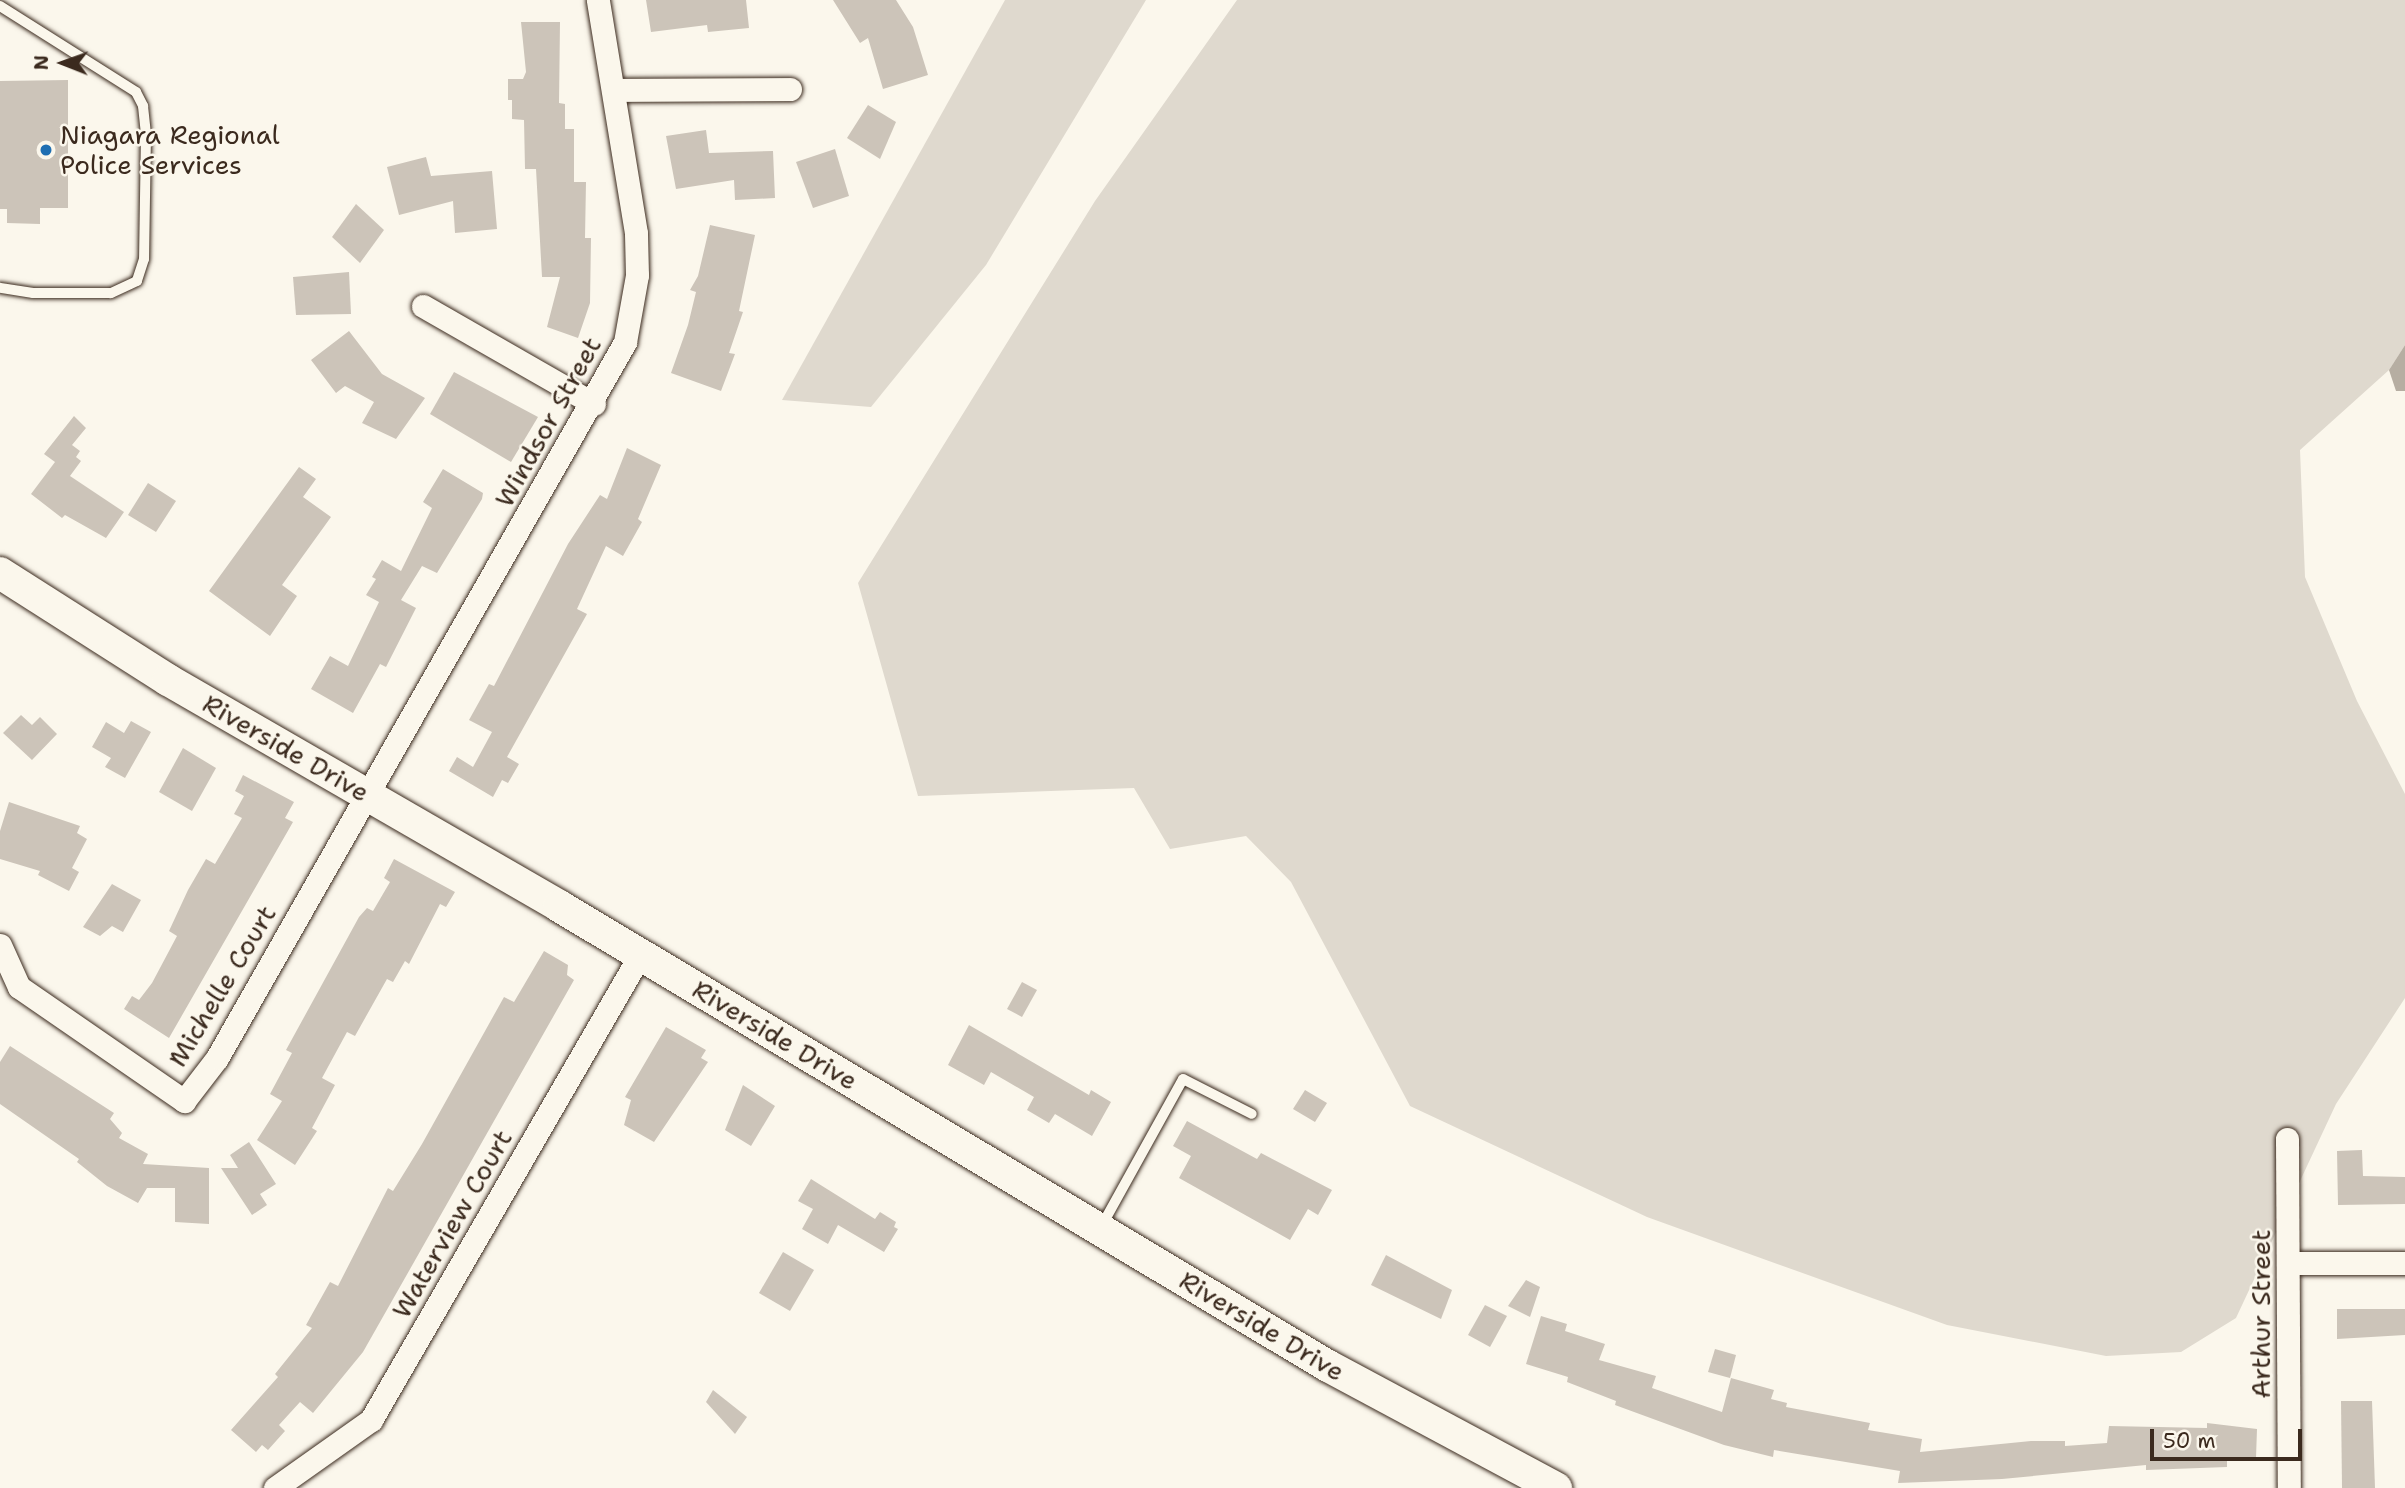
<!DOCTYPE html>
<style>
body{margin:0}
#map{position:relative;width:2405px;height:1488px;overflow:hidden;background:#fbf7ec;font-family:"Shantell Sans",sans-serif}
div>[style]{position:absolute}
.green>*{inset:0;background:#dfd9ce}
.water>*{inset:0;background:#b6aea2}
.building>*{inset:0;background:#ccc4b9}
.roads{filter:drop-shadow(0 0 2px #3b2a1e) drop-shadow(0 0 2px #3b2a1e)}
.lane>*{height:10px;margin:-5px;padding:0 5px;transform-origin:5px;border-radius:5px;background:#fbf7ec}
.street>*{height:23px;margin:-11.5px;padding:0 11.5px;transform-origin:11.5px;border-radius:11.5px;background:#fbf7ec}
.secondary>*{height:32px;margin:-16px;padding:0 16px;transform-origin:16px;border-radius:16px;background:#fbf7ec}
.dots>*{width:19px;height:19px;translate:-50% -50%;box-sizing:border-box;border:4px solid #fbf7ec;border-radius:50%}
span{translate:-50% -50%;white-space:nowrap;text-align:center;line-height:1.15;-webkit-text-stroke:5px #fbf7ec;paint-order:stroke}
.poi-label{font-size:26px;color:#3b2a1e}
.left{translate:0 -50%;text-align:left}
.street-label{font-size:26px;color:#3b2a1e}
.north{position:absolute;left:28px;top:28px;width:70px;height:70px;-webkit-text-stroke:5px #fbf7ec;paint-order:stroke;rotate:271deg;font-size:19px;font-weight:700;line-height:28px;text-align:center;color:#3b2a1e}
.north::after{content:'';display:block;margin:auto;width:24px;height:32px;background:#3b2a1e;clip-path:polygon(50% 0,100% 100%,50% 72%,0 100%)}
.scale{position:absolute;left:2150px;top:1429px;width:152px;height:32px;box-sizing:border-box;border:4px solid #3b2a1e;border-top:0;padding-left:9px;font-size:21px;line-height:24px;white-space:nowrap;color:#3b2a1e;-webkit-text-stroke:5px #fbf7ec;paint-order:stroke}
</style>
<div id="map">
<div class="green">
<i style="clip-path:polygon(1005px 0,1146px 0,986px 265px,871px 407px,782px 400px)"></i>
<i style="clip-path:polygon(1237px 0,2405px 0,2405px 345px,2389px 370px,2300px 450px,2305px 577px,2357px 701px,2405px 794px,2405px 998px,2336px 1104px,2236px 1318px,2181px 1352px,2106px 1356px,1947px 1325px,1647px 1217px,1410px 1106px,1291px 882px,1246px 836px,1170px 849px,1134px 788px,918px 796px,858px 583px,1095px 201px)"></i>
</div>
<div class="water">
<i style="clip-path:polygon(2405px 345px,2405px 391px,2396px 391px,2389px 370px)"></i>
</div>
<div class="building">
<i style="clip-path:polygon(646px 0,746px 0,749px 28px,708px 32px,707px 25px,651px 32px)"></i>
<i style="clip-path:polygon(833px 0,896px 0,913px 27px,928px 75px,883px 89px,868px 38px,860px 43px)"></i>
<i style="clip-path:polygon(521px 22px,560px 22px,559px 103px,565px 104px,565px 129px,574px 129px,574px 182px,586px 182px,585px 238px,591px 238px,590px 303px,578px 338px,547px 327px,560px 277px,542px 277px,536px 169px,525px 169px,524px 120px,512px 119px,512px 100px,508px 100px,508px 79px,523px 79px,526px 72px)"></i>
<i style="clip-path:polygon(68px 80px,68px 208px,40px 208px,40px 224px,7px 223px,7px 209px,0 209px,0 81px)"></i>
<i style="clip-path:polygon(868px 105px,896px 122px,880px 159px,847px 138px)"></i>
<i style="clip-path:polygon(706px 130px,709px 153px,773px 151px,775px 198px,735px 200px,734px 180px,676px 189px,666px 136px)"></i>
<i style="clip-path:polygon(835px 149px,849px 196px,813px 208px,796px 162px)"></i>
<i style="clip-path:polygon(426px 157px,431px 176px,492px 171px,497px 229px,455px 233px,453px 201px,399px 215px,387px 167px)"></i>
<i style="clip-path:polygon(356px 204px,384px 230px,360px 263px,332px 237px)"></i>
<i style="clip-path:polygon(710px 225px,755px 235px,739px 311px,743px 312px,729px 353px,735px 354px,721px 391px,671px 373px,688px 325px,696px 292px,690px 290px,698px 276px)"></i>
<i style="clip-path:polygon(349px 272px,351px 314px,296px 315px,293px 277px)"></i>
<i style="clip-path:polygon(349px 331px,382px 374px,425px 398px,396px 439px,362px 423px,374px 402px,345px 386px,336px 393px,311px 360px)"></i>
<i style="clip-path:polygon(454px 372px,538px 417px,511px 462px,430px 414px)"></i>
<i style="clip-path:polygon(74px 416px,86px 428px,72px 445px,80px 451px,76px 457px,81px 461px,70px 476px,124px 512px,106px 538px,65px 515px,62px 518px,31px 494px,55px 462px,44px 454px)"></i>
<i style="clip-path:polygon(627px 448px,661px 465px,638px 519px,642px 522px,623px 556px,606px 546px,577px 609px,587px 614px,507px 757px,519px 764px,508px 783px,502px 780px,493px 797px,449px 771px,457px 757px,473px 767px,492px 732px,469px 720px,489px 684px,494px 686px,568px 544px,600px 495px,607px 499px)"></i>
<i style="clip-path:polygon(299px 467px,316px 479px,303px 497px,331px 517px,282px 585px,297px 596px,270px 636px,209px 591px)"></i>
<i style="clip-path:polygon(443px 469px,483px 493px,482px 499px,437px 573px,422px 566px,401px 600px,416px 608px,386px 667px,380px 664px,353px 713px,311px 689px,330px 656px,348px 666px,379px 602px,366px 595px,376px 579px,372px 577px,382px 560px,401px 571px,432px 508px,423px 502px)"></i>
<i style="clip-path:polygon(148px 483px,176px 501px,156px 532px,128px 515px)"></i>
<i style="clip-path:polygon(21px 715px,32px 725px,40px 717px,57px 734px,32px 760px,3px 733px)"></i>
<i style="clip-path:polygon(131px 721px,151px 732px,125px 778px,105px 767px,111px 758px,92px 747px,106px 722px,124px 733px)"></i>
<i style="clip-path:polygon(183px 748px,216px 768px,192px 811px,159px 792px)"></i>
<i style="clip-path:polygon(243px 775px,294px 802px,285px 818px,293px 822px,169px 1038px,124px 1009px,132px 996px,139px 1000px,152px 983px,177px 936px,169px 931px,188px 890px,206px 859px,215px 864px,242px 818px,234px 814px,244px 796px,235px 791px)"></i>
<i style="clip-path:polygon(9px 802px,80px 826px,77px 833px,87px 839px,72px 868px,79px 872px,69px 891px,38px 875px,40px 871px,0 859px,0 831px)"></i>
<i style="clip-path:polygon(394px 859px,455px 892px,446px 907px,440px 904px,409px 964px,405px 961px,393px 982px,387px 979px,355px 1036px,347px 1032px,322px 1078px,335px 1085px,312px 1128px,317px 1131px,295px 1165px,257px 1140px,282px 1101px,270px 1094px,292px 1053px,286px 1050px,359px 917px,367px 908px,373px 911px,390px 882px,384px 878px)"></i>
<i style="clip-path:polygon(112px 884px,141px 900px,123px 932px,112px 926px,100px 936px,83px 927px)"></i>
<i style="clip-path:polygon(544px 951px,568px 965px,567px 975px,574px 980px,363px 1352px,313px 1413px,300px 1402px,279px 1425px,285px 1431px,268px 1450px,262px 1445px,256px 1452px,231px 1430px,278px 1377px,275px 1374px,312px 1328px,306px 1325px,330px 1282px,338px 1286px,388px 1188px,393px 1191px,422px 1144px,504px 997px,514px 1002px)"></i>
<i style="clip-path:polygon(1022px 982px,1037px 990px,1022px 1017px,1007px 1009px)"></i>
<i style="clip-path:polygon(969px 1025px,1089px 1095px,1091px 1090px,1111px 1102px,1092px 1136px,1055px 1114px,1049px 1123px,1027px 1110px,1034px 1097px,991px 1072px,984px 1085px,948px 1065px)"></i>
<i style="clip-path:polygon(666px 1027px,706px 1050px,701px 1058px,708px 1062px,654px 1142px,624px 1125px,631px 1100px,625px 1097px)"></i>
<i style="clip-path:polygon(10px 1046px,114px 1113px,110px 1119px,122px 1133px,119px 1138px,148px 1154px,143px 1164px,209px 1168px,209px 1224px,175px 1222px,175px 1188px,147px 1188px,138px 1203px,107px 1186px,77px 1162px,79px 1159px,0 1104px,0 1062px)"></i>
<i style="clip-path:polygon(743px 1085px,775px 1106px,751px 1146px,725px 1130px)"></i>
<i style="clip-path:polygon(1305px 1090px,1327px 1103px,1315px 1122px,1293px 1109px)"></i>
<i style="clip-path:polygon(1187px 1121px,1257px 1159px,1261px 1153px,1332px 1190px,1318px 1215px,1308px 1209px,1290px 1240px,1179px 1178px,1191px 1156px,1173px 1146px)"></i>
<i style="clip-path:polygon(249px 1142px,276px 1184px,260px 1194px,267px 1205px,252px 1215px,221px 1168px,238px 1168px,230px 1155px)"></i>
<i style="clip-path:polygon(2362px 1150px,2363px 1176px,2405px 1177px,2405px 1204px,2338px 1205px,2337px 1151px)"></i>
<i style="clip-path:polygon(811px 1179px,875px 1219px,880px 1212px,896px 1222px,894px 1227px,898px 1229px,884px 1252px,838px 1225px,828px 1244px,802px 1229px,813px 1209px,798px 1201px)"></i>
<i style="clip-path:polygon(783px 1252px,814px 1270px,790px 1311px,759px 1293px)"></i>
<i style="clip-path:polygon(1386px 1255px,1452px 1290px,1441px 1319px,1371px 1285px)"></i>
<i style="clip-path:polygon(1526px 1280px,1540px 1287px,1530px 1317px,1508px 1306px)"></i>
<i style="clip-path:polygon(1485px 1305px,1507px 1316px,1490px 1347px,1468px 1335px)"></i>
<i style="clip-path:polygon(2337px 1309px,2405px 1309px,2405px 1335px,2337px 1339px)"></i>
<i style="clip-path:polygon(1541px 1316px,1567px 1324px,1565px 1331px,1605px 1344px,1599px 1360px,1656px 1376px,1652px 1388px,1722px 1412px,1731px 1378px,1774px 1390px,1771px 1399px,1787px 1403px,1786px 1407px,1870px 1423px,1868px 1430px,1922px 1439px,1920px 1452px,2031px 1441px,2065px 1441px,2065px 1446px,2107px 1443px,2109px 1426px,2207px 1428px,2207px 1423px,2257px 1429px,2256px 1458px,2227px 1457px,2227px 1467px,2146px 1470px,2146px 1465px,2002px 1479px,1898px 1483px,1900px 1471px,1774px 1450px,1773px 1457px,1724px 1445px,1615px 1405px,1616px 1401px,1567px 1382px,1568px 1377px,1526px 1364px)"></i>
<i style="clip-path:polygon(1715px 1349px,1736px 1355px,1730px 1378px,1708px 1372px)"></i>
<i style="clip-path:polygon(713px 1390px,747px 1417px,735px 1434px,706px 1402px)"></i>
<i style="clip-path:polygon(2341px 1401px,2372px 1401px,2375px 1488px,2342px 1488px)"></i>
</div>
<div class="roads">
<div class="lane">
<i style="left:0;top:6px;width:161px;rotate:32.3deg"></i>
<i style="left:136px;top:92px;width:16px;rotate:63deg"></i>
<i style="left:143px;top:106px;width:28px;rotate:84deg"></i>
<i style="left:146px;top:134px;width:125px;rotate:90.9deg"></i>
<i style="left:144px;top:259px;width:23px;rotate:108deg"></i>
<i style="left:137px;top:281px;width:29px;rotate:155deg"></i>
<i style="left:111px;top:293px;width:78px;rotate:180deg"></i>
<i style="left:33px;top:293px;width:33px;rotate:-171deg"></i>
<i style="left:1101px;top:1227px;width:169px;rotate:-61deg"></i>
<i style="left:1183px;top:1079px;width:77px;rotate:26.9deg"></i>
</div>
<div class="street">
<i style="left:614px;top:90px;width:176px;rotate:-0.3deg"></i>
<i style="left:423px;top:306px;width:197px;rotate:29.8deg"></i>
<i style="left:0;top:945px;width:46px;rotate:65.7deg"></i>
<i style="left:19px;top:987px;width:201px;rotate:34.6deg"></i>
<i style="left:184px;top:1101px;width:54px;rotate:-52.5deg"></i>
<i style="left:217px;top:1058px;width:824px;rotate:-60.32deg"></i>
<i style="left:625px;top:342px;width:68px;rotate:-79.8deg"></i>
<i style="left:637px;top:275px;width:42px;rotate:-91.4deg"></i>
<i style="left:636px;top:233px;width:236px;rotate:-99.3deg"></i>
<i style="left:2287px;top:1139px;width:349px;rotate:89.7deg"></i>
<i style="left:2289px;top:1263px;width:116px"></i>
<i style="left:275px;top:1488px;width:118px;rotate:-35.3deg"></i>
<i style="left:371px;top:1420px;width:537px;rotate:-59.95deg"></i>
</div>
<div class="secondary">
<i style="left:0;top:573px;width:199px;rotate:32.5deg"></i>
<i style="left:168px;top:680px;width:452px;rotate:30deg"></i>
<i style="left:559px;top:906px;width:896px;rotate:30.89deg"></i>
<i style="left:1328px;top:1366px;width:259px;rotate:28.2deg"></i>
</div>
</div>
<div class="dots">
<i style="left:46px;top:150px;background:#1f6fb2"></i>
</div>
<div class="poi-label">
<span class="left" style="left:60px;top:150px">Niagara Regional<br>Police Services</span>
</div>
<div class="street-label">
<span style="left:548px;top:422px;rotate:-61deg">Windsor Street</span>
<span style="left:286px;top:748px;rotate:30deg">Riverside Drive</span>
<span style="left:222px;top:986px;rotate:-59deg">Michelle Court</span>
<span style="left:775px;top:1035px;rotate:31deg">Riverside Drive</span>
<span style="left:452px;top:1224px;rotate:-60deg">Waterview Court</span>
<span style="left:2261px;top:1314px;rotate:-90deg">Arthur Street</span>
<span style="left:1262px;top:1326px;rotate:31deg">Riverside Drive</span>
</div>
<div class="north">N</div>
<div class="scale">50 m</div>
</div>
